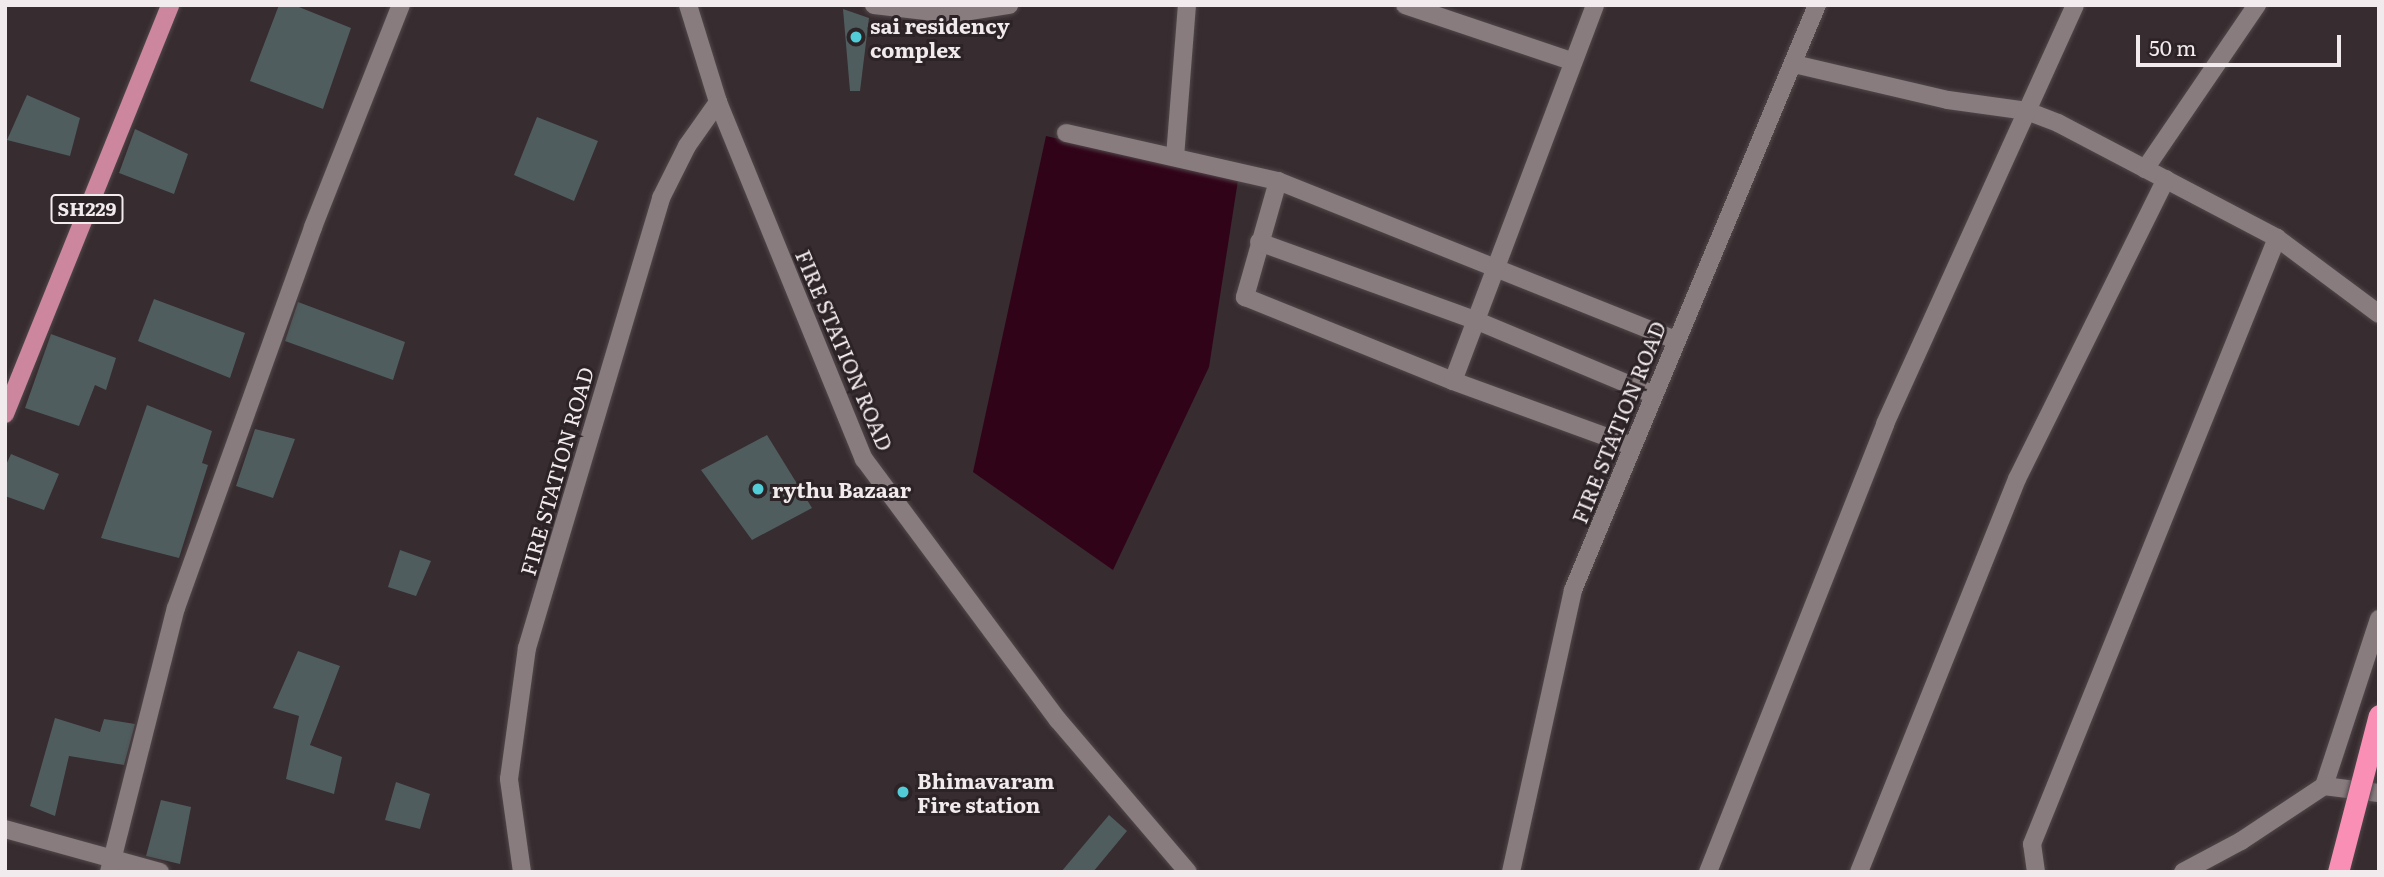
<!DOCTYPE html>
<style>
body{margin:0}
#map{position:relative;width:2384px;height:877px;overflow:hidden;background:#372c2f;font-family:Literata,serif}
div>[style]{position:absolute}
.water>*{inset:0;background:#310318}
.building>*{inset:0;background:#505d5e}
.roads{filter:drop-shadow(0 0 2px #51484b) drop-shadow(0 0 2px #51484b)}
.street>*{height:18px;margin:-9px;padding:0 9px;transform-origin:9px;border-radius:9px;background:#887c7f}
.primary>*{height:18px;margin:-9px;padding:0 9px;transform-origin:9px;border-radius:9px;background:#cc879f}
.bridges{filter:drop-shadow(0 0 2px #51484b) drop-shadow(0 0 2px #51484b)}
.highway-bridge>*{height:21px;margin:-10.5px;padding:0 10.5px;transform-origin:10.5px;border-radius:10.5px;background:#f98fb5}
.dots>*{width:19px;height:19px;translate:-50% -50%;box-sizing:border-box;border:4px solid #2c2326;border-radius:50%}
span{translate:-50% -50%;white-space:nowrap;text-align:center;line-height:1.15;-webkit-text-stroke:6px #2c2326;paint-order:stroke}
.shield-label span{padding:2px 5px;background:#2c2326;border:2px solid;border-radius:5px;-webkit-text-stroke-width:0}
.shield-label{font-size:19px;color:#f2ebed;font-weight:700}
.poi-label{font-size:21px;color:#f2ebed;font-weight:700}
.left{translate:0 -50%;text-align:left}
.street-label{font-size:21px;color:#f2ebed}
.frame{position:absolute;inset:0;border:7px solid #f2ebed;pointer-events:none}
.scale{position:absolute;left:2136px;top:35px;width:205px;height:32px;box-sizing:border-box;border:4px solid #f2ebed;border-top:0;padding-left:9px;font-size:21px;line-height:24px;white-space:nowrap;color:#f2ebed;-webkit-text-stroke:5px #2c2326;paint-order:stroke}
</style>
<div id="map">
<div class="water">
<i style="clip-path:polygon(1046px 136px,1238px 180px,1209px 367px,1113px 570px,973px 472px)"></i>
</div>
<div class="building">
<i style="clip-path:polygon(279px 5px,294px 5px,351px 28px,323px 109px,250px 81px)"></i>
<i style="clip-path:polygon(843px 9px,869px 18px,860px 91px,850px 91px)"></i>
<i style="clip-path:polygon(27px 95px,80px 118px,70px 156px,7px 140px)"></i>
<i style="clip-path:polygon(537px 117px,598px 141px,574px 201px,514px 175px)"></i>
<i style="clip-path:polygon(135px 129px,188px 154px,174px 194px,119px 173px)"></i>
<i style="clip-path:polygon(154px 299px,245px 333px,230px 378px,138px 341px)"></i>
<i style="clip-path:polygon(298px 302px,405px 342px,393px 380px,285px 341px)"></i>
<i style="clip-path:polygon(51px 334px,116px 358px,106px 390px,95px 385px,79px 426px,25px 408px)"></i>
<i style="clip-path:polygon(147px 405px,212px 431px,202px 463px,208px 465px,179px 558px,101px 538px)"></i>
<i style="clip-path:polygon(255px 429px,295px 439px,273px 498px,236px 486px)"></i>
<i style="clip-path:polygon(767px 435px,812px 508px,752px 540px,701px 470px)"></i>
<i style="clip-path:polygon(11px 454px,59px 474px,44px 510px,5px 496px,5px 467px)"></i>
<i style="clip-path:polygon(400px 550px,431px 561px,416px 596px,388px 587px)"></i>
<i style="clip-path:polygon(298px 651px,340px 666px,310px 745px,342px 757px,334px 794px,286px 779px,299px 716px,273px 708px)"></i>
<i style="clip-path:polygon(55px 718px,100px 732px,104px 719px,135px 724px,124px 765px,69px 756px,55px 816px,30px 806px)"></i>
<i style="clip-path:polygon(396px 782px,430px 794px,420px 829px,385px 820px)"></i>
<i style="clip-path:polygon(161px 800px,191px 807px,180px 864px,146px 856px)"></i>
<i style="clip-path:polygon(1109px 815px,1127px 831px,1093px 872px,1061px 872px)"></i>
</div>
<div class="roads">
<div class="street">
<i style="left:688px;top:5px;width:102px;rotate:72.8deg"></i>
<i style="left:718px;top:102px;width:386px;rotate:67.8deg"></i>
<i style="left:864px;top:459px;width:325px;rotate:53.4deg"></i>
<i style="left:1058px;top:720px;width:200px;rotate:49.5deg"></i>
<i style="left:874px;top:5px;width:78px;rotate:6.7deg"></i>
<i style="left:951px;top:14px;width:59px;rotate:-8.8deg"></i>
<i style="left:1405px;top:5px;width:175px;rotate:18.6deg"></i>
<i style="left:1794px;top:64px;width:158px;rotate:13.2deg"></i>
<i style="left:1948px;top:100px;width:80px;rotate:7.9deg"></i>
<i style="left:2027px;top:111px;width:33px;rotate:21deg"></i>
<i style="left:2058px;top:123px;width:247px;rotate:27.7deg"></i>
<i style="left:2277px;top:238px;width:127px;rotate:36.7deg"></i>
<i style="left:1066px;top:133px;width:217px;rotate:12.8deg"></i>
<i style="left:1278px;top:181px;width:429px;rotate:21.8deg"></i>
<i style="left:1175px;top:157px;width:152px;rotate:-85.5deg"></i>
<i style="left:2145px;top:169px;width:199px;rotate:-55.7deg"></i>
<i style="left:1278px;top:181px;width:121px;rotate:105.9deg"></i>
<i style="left:1245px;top:297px;width:224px;rotate:22deg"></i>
<i style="left:1453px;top:381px;width:190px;rotate:20deg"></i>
<i style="left:1259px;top:242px;width:230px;rotate:19.9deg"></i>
<i style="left:1475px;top:320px;width:194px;rotate:22.7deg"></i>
<i style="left:1453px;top:381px;width:402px;rotate:-69.3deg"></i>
<i style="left:2324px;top:786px;width:176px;rotate:-71.8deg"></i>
<i style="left:5px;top:829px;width:161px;rotate:15.5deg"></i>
<i style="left:109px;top:872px;width:272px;rotate:-75.8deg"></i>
<i style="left:176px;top:608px;width:405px;rotate:-70.2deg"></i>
<i style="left:313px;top:227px;width:239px;rotate:-68.4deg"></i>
<i style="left:522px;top:872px;width:94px;rotate:-98deg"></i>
<i style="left:509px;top:779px;width:132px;rotate:-82.2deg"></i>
<i style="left:527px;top:648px;width:470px;rotate:-73.4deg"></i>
<i style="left:661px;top:198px;width:58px;rotate:-63.4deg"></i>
<i style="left:687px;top:146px;width:54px;rotate:-54.8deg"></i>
<i style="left:1511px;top:872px;width:289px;rotate:-77.6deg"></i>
<i style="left:1573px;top:590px;width:634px;rotate:-67.36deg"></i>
<i style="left:1708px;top:872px;width:482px;rotate:-68.4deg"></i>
<i style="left:1885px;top:424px;width:460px;rotate:-65.6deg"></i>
<i style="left:1859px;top:872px;width:424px;rotate:-68.1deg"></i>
<i style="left:2017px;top:479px;width:335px;rotate:-63.6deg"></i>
<i style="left:2036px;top:872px;width:28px;rotate:-98deg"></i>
<i style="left:2032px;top:844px;width:654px;rotate:-67.99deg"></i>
<i style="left:2183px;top:872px;width:66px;rotate:-28.1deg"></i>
<i style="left:2241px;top:841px;width:100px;rotate:-33.5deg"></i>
<i style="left:2324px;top:786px;width:55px;rotate:7.3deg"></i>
</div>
<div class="primary">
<i style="left:5px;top:414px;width:441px;rotate:-68deg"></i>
</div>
</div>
<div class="bridges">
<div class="highway-bridge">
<i style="left:2338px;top:872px;width:162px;rotate:-75.4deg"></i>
</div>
</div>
<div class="dots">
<i style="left:856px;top:37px;background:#52ccd6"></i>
<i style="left:758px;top:489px;background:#52ccd6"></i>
<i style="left:903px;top:792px;background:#52ccd6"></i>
</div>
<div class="shield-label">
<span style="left:87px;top:209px">SH229</span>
</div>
<div class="poi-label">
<span class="left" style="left:870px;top:37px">sai residency<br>complex</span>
<span class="left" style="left:772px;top:489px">rythu Bazaar</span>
<span class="left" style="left:917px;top:792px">Bhimavaram<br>Fire station</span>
</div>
<div class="street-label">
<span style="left:845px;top:350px;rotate:67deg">FIRE STATION ROAD</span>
<span style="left:1618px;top:422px;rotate:-68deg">FIRE STATION ROAD</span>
<span style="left:556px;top:471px;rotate:-74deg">FIRE STATION ROAD</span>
</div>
<div class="frame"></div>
<div class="scale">50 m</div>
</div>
